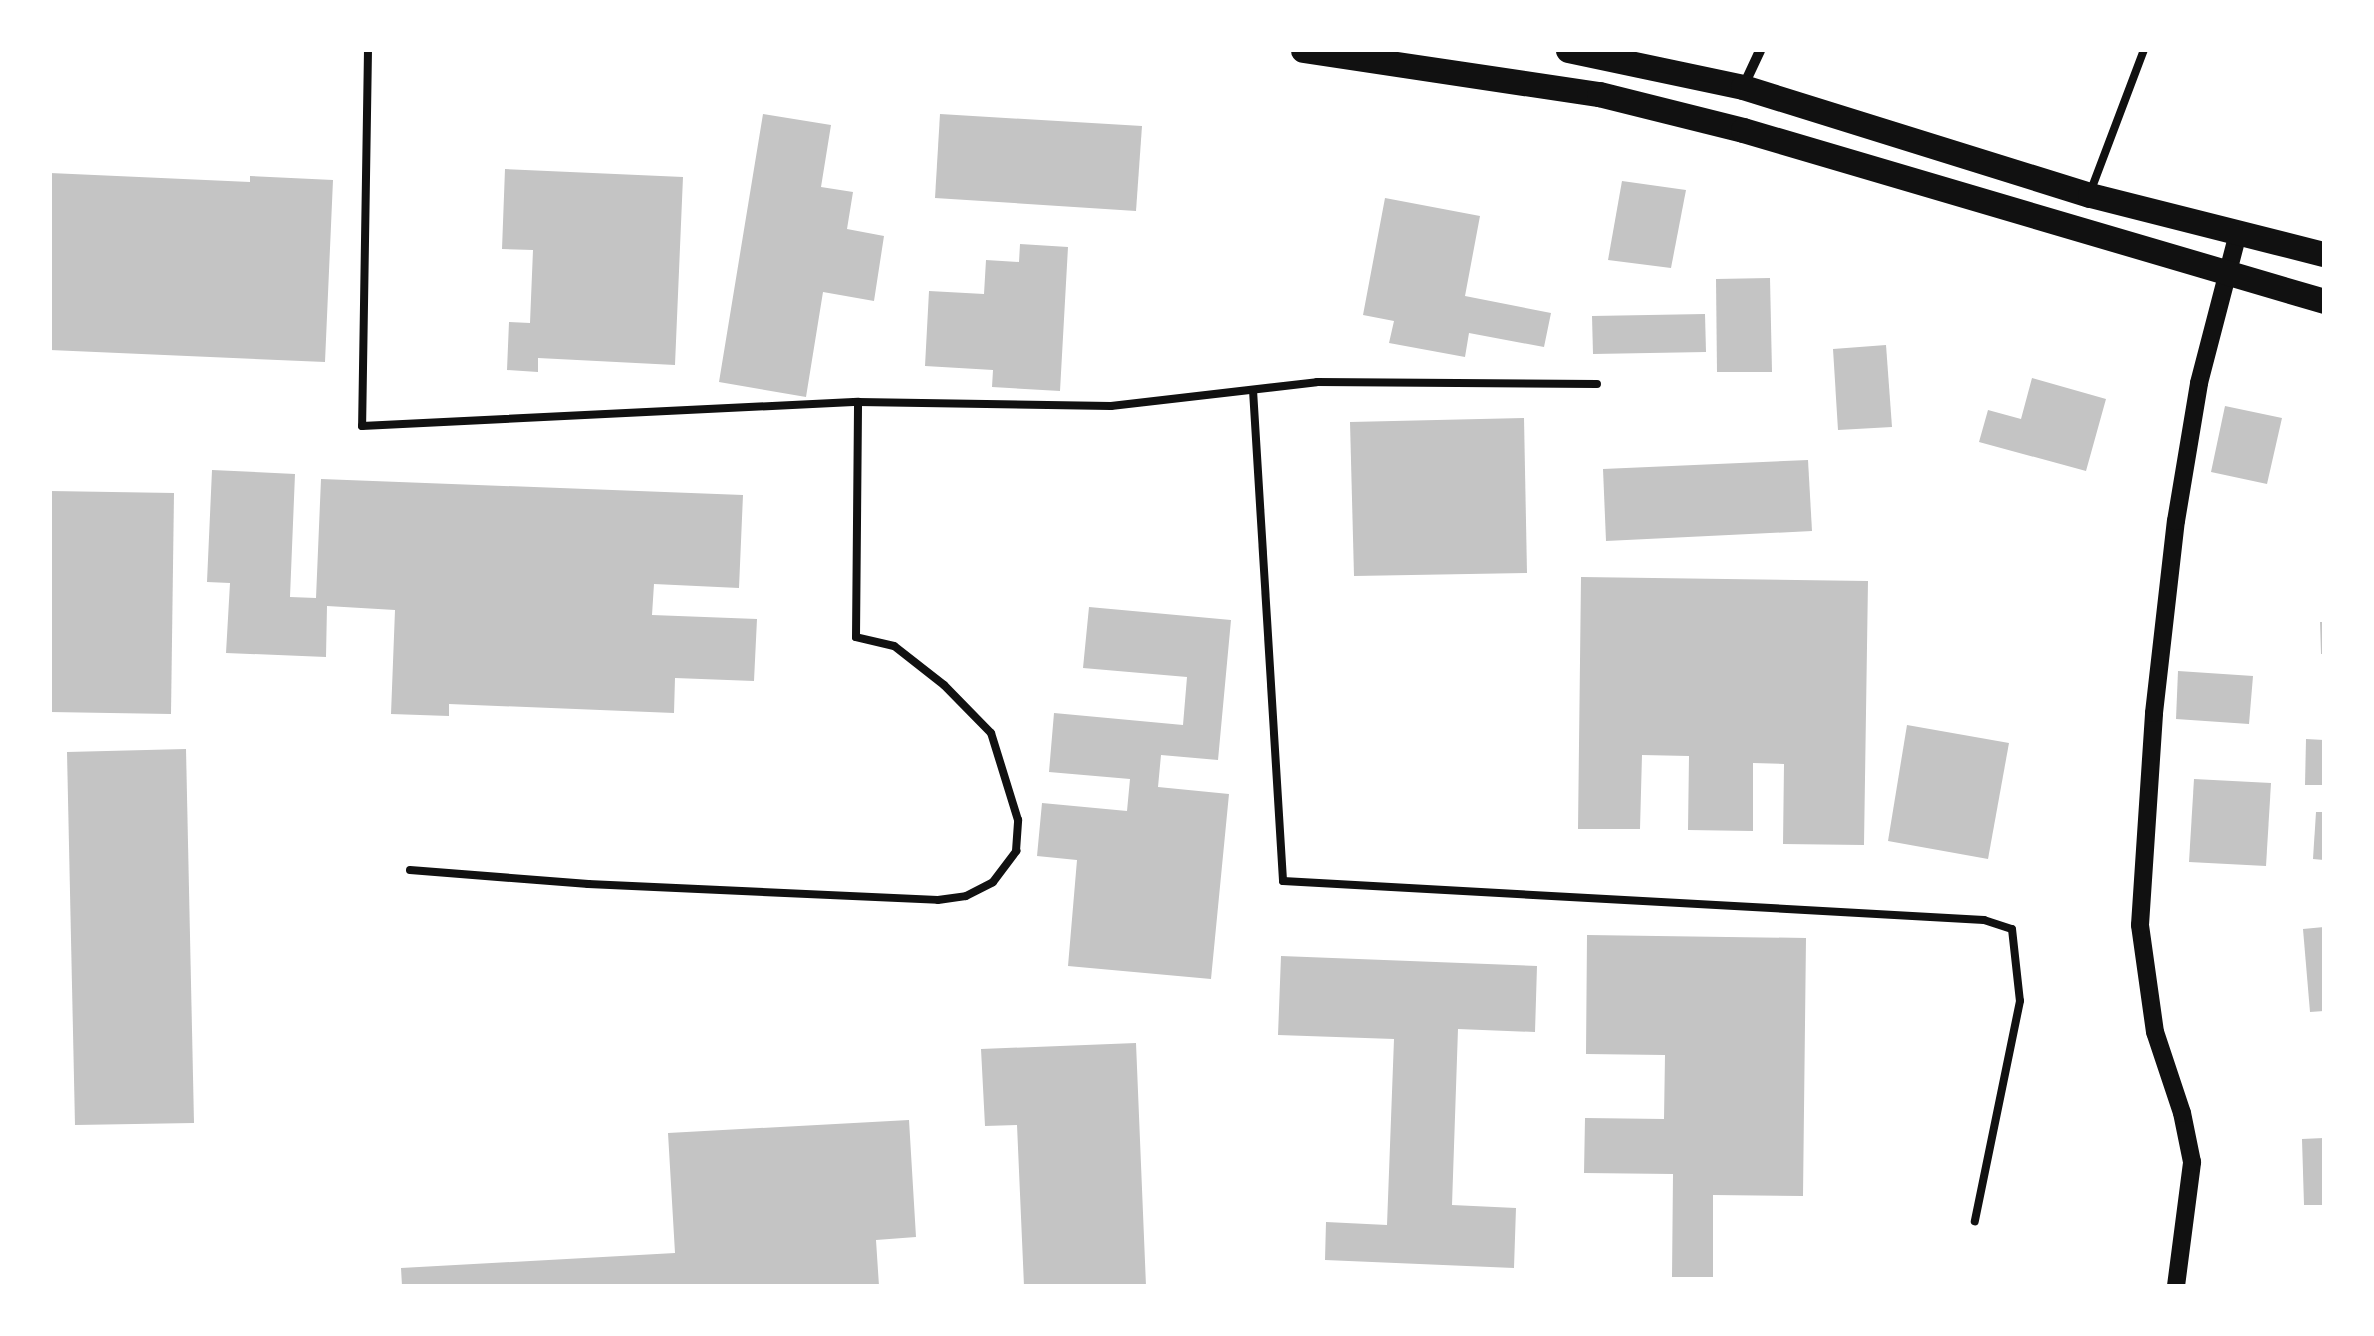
<!DOCTYPE html>
<style>
body{margin:0}
#map{position:relative;width:2374px;height:1336px;overflow:hidden;background:#fff;font-family:"Nunito Sans",sans-serif}
div>[style]{position:absolute}
.building>*{inset:0;background:#c4c4c4}
.service>*{height:8px;margin:-4px;padding:0 4px;transform-origin:4px;border-radius:4px;background:#111}
.minor>*{height:10px;margin:-5px;padding:0 5px;transform-origin:5px;border-radius:5px;background:#111}
.tertiary>*{height:18px;margin:-9px;padding:0 9px;transform-origin:9px;border-radius:9px;background:#111}
.primary>*{height:25px;margin:-12.5px;padding:0 12.5px;transform-origin:12.5px;border-radius:12.5px;background:#111}
span{translate:-50% -50%;white-space:nowrap;text-align:center;line-height:1.15;-webkit-text-stroke:8px #fff;paint-order:stroke}
.frame{position:absolute;inset:0;border:52px solid #fff;pointer-events:none}
</style>
<div id="map">
<div class="building">
<i style="clip-path:polygon(763px 114px,831px 125px,821px 187px,853px 192px,847px 229px,884px 236px,874px 301px,823px 292px,806px 397px,719px 382px)"></i>
<i style="clip-path:polygon(940px 114px,1142px 126px,1136px 211px,935px 198px)"></i>
<i style="clip-path:polygon(505px 169px,683px 177px,675px 365px,538px 358px,538px 372px,507px 370px,509px 322px,530px 323px,533px 250px,502px 249px)"></i>
<i style="clip-path:polygon(50px 173px,250px 182px,250px 176px,333px 180px,325px 362px,50px 350px)"></i>
<i style="clip-path:polygon(1622px 181px,1686px 190px,1671px 268px,1608px 260px)"></i>
<i style="clip-path:polygon(1385px 198px,1480px 216px,1465px 296px,1551px 313px,1544px 347px,1469px 333px,1465px 357px,1389px 343px,1394px 321px,1363px 315px)"></i>
<i style="clip-path:polygon(1020px 244px,1068px 247px,1060px 391px,992px 387px,993px 370px,925px 366px,929px 291px,984px 294px,986px 260px,1019px 262px)"></i>
<i style="clip-path:polygon(1770px 278px,1772px 372px,1717px 372px,1716px 279px)"></i>
<i style="clip-path:polygon(1705px 314px,1706px 352px,1593px 354px,1592px 316px)"></i>
<i style="clip-path:polygon(1886px 345px,1892px 427px,1838px 430px,1833px 349px)"></i>
<i style="clip-path:polygon(2032px 378px,2106px 399px,2086px 471px,1979px 442px,1988px 410px,2021px 419px)"></i>
<i style="clip-path:polygon(2225px 406px,2282px 418px,2267px 484px,2211px 472px)"></i>
<i style="clip-path:polygon(1524px 418px,1527px 573px,1354px 576px,1350px 422px)"></i>
<i style="clip-path:polygon(1808px 460px,1812px 531px,1606px 541px,1603px 469px)"></i>
<i style="clip-path:polygon(212px 470px,295px 474px,290px 597px,316px 598px,321px 479px,743px 495px,739px 588px,654px 584px,652px 615px,757px 619px,754px 681px,675px 678px,674px 713px,449px 704px,449px 716px,391px 714px,395px 610px,327px 606px,326px 657px,226px 653px,230px 583px,207px 582px)"></i>
<i style="clip-path:polygon(50px 491px,174px 493px,171px 714px,50px 712px)"></i>
<i style="clip-path:polygon(1581px 577px,1868px 581px,1864px 845px,1783px 844px,1784px 764px,1753px 763px,1753px 831px,1688px 830px,1689px 756px,1642px 755px,1640px 829px,1578px 829px)"></i>
<i style="clip-path:polygon(1089px 607px,1231px 620px,1218px 760px,1161px 755px,1158px 787px,1229px 794px,1211px 979px,1068px 966px,1077px 860px,1037px 856px,1042px 803px,1127px 811px,1130px 779px,1049px 772px,1054px 713px,1183px 725px,1187px 677px,1083px 668px)"></i>
<i style="clip-path:polygon(2320px 622px,2324px 622px,2324px 654px,2321px 654px)"></i>
<i style="clip-path:polygon(2178px 671px,2253px 676px,2249px 724px,2176px 719px)"></i>
<i style="clip-path:polygon(1907px 725px,2009px 743px,1988px 859px,1888px 841px)"></i>
<i style="clip-path:polygon(2306px 739px,2324px 740px,2324px 785px,2305px 785px)"></i>
<i style="clip-path:polygon(186px 749px,194px 1123px,75px 1125px,67px 752px)"></i>
<i style="clip-path:polygon(2194px 779px,2271px 783px,2266px 866px,2189px 862px)"></i>
<i style="clip-path:polygon(2316px 812px,2324px 812px,2324px 860px,2313px 859px)"></i>
<i style="clip-path:polygon(2324px 927px,2324px 1011px,2310px 1012px,2303px 929px)"></i>
<i style="clip-path:polygon(1587px 935px,1806px 938px,1803px 1196px,1713px 1195px,1713px 1277px,1672px 1277px,1673px 1174px,1584px 1173px,1585px 1118px,1664px 1119px,1665px 1055px,1586px 1054px)"></i>
<i style="clip-path:polygon(1281px 956px,1537px 966px,1535px 1032px,1458px 1029px,1452px 1205px,1516px 1208px,1514px 1268px,1325px 1260px,1326px 1222px,1387px 1225px,1394px 1039px,1278px 1035px)"></i>
<i style="clip-path:polygon(1136px 1043px,1146px 1286px,1024px 1286px,1017px 1125px,985px 1126px,981px 1049px)"></i>
<i style="clip-path:polygon(909px 1120px,916px 1237px,876px 1240px,879px 1286px,402px 1286px,401px 1268px,675px 1253px,668px 1133px)"></i>
<i style="clip-path:polygon(2324px 1138px,2324px 1205px,2304px 1205px,2302px 1139px)"></i>
</div>
<div class="service">
<i style="left:368px;top:50px;width:376px;rotate:90.9deg"></i>
<i style="left:362px;top:426px;width:497px;rotate:-2.8deg"></i>
<i style="left:858px;top:402px;width:253px;rotate:0.9deg"></i>
<i style="left:1111px;top:406px;width:207px;rotate:-6.6deg"></i>
<i style="left:1317px;top:382px;width:280px;rotate:0.4deg"></i>
<i style="left:2091px;top:190px;width:150px;rotate:-69.3deg"></i>
<i style="left:1253px;top:390px;width:492px;rotate:86.5deg"></i>
<i style="left:1283px;top:881px;width:702px;rotate:3.18deg"></i>
<i style="left:1984px;top:920px;width:29px;rotate:18deg"></i>
<i style="left:2012px;top:929px;width:72px;rotate:83.7deg"></i>
<i style="left:2020px;top:1001px;width:225px;rotate:101.6deg"></i>
<i style="left:410px;top:870px;width:179px;rotate:4.5deg"></i>
<i style="left:588px;top:884px;width:350px;rotate:2.6deg"></i>
<i style="left:938px;top:900px;width:28px;rotate:-8deg"></i>
<i style="left:966px;top:896px;width:30px;rotate:-27deg"></i>
<i style="left:993px;top:882px;width:39px;rotate:-53deg"></i>
<i style="left:1016px;top:851px;width:31px;rotate:-86deg"></i>
<i style="left:1018px;top:820px;width:91px;rotate:-107.2deg"></i>
<i style="left:991px;top:733px;width:67px;rotate:-134.4deg"></i>
<i style="left:944px;top:685px;width:63px;rotate:-142deg"></i>
<i style="left:894px;top:646px;width:39px;rotate:-167deg"></i>
<i style="left:856px;top:637px;width:235px;rotate:-89.5deg"></i>
</div>
<div class="minor">
<i style="left:1744px;top:85px;width:38px;rotate:-65deg"></i>
</div>
<div class="tertiary">
<i style="left:2176px;top:1286px;width:125px;rotate:-82.6deg"></i>
<i style="left:2192px;top:1162px;width:50px;rotate:-101.5deg"></i>
<i style="left:2182px;top:1113px;width:85px;rotate:-108.4deg"></i>
<i style="left:2155px;top:1032px;width:108px;rotate:-98deg"></i>
<i style="left:2140px;top:925px;width:212px;rotate:-86.2deg"></i>
<i style="left:2154px;top:713px;width:193px;rotate:-83.5deg"></i>
<i style="left:2176px;top:521px;width:140px;rotate:-80.5deg"></i>
<i style="left:2199px;top:383px;width:155px;rotate:-75.4deg"></i>
</div>
<div class="primary">
<i style="left:1303px;top:50px;width:299px;rotate:8.5deg"></i>
<i style="left:1599px;top:94px;width:148px;rotate:14deg"></i>
<i style="left:1743px;top:130px;width:606px;rotate:16.4deg"></i>
<i style="left:1568px;top:50px;width:179px;rotate:11.9deg"></i>
<i style="left:1743px;top:87px;width:363px;rotate:17.3deg"></i>
<i style="left:2090px;top:195px;width:241px;rotate:14.2deg"></i>
</div>
<div class="frame"></div>
</div>
